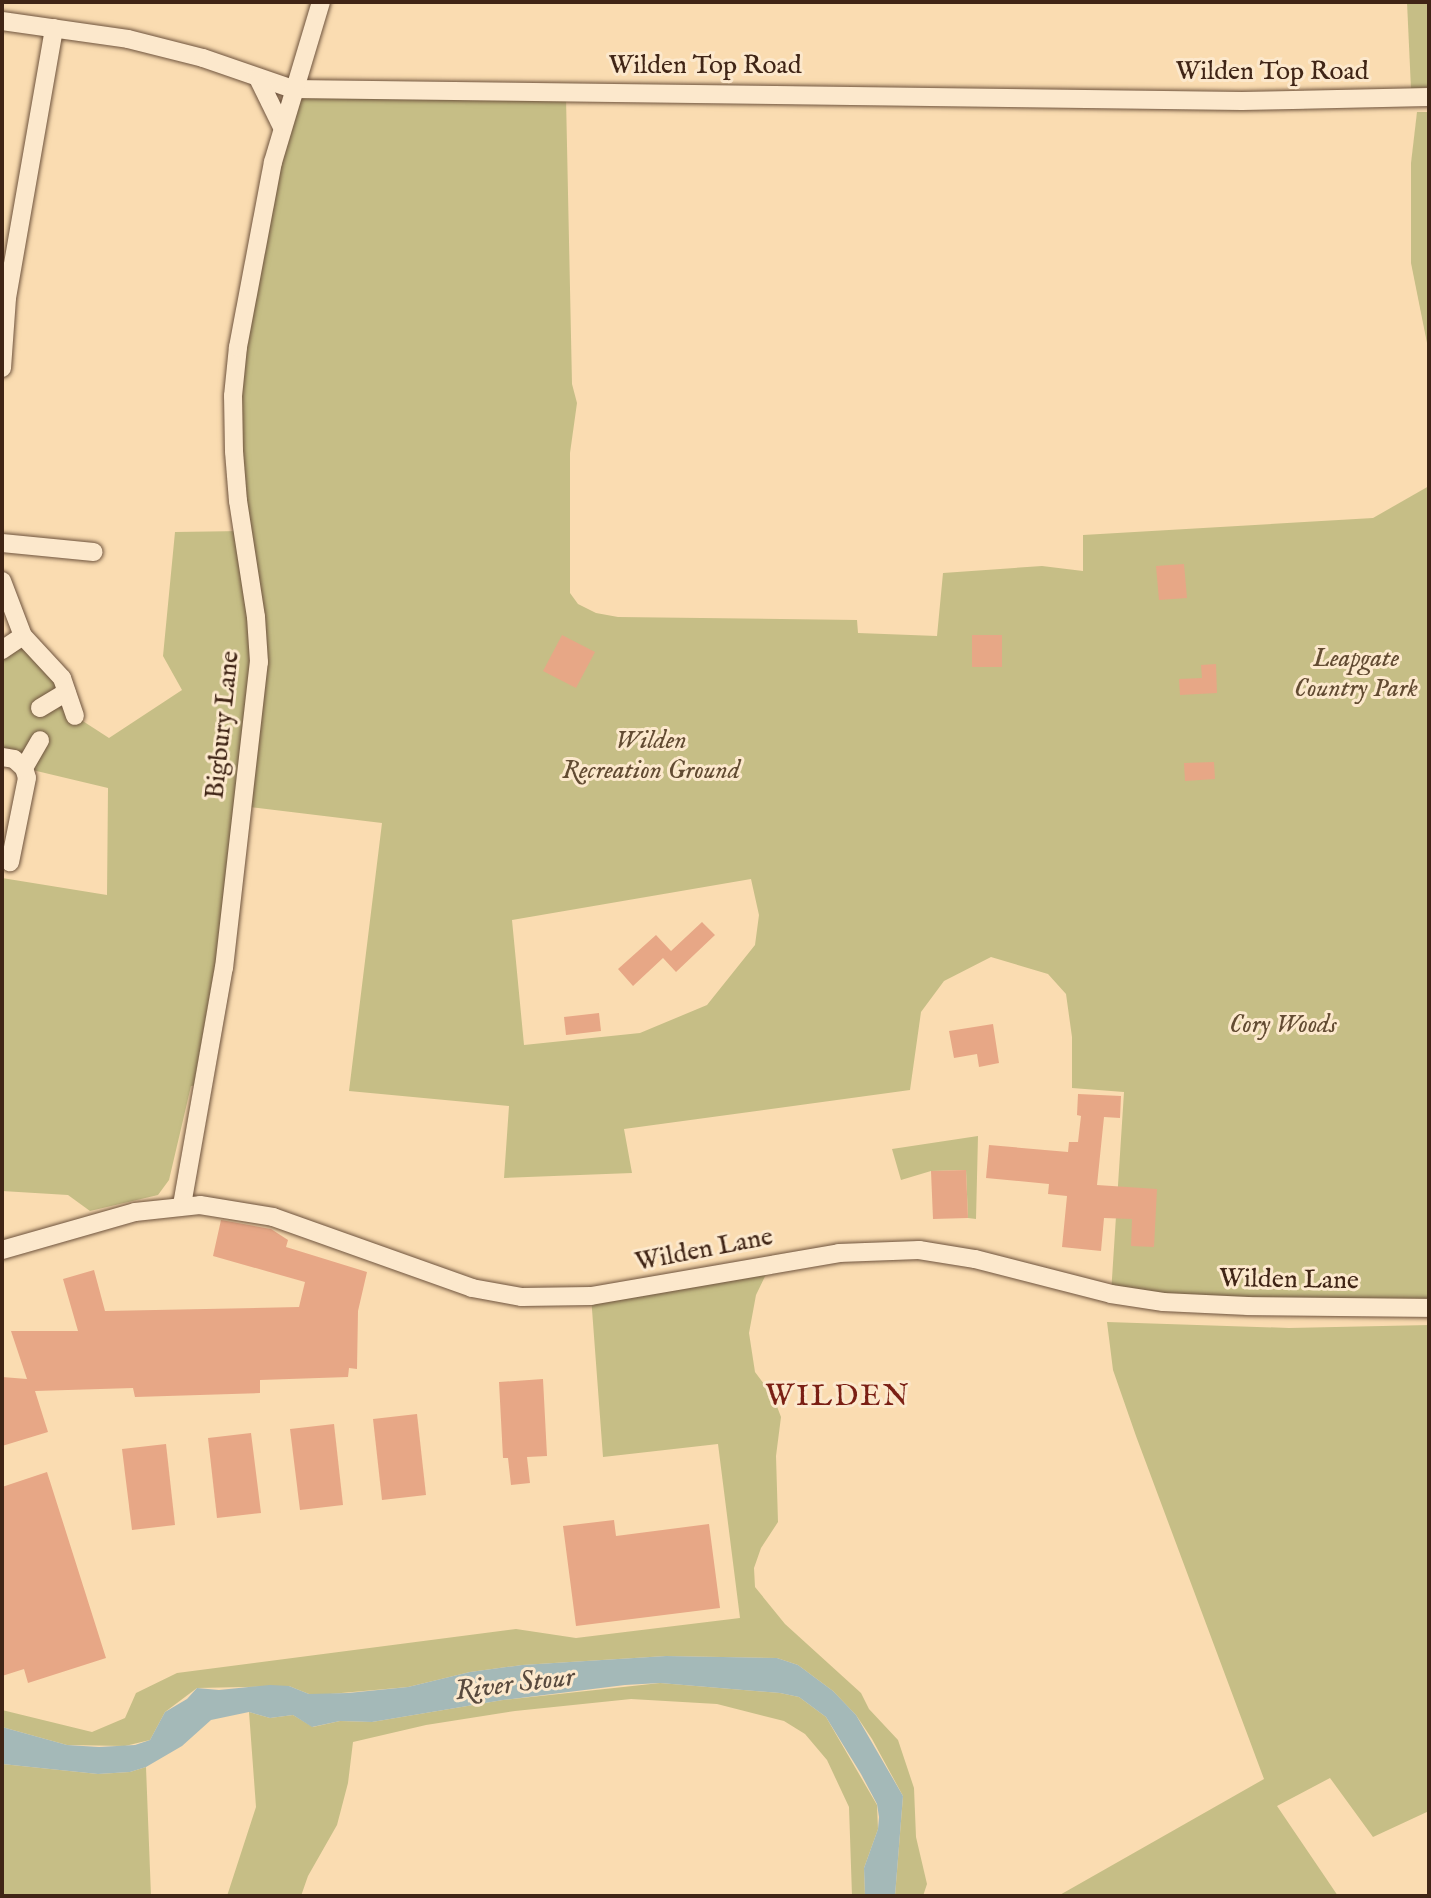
<!DOCTYPE html>
<style>
body{margin:0}
#map{position:relative;width:1431px;height:1898px;overflow:hidden;background:#fadcb1;font-family:"IM FELL English",serif}
div>[style]{position:absolute}
.green>*{inset:0;background:#c6be86}
.water>*{inset:0;background:#a4b9b8}
.building>*{inset:0;background:#e7a786}
.roads{filter:drop-shadow(0 0 2px #6e533d) drop-shadow(0 0 2px #6e533d)}
.minor>*{height:18px;margin:-9px;padding:0 9px;transform-origin:9px;border-radius:9px;background:#fce8cc}
span{translate:-50% -50%;white-space:nowrap;text-align:center;line-height:1.15;-webkit-text-stroke:6px #fce8cc;paint-order:stroke}
.street-label{font-size:26px;color:#402516}
.park-label{font-size:26px;color:#624b32;font-style:italic}
.water-label{font-size:28px;color:#594a3e;font-style:italic}
.quarter-label{font-size:30px;color:#7a1f14;letter-spacing:2px}
.frame{position:absolute;inset:0;border:4px solid #402516;pointer-events:none}
</style>
<div id="map">
<div class="green">
<i style="clip-path:polygon(1407px 2px,1429px 2px,1429px 87px,1411px 89px)"></i>
<i style="clip-path:polygon(evenodd,293px 89px,566px 97px,572px 384px,577px 403px,570px 453px,570px 593px,578px 604px,596px 613px,618px 617px,857px 620px,858px 633px,937px 636px,943px 573px,1042px 566px,1083px 571px,1083px 535px,1373px 518px,1429px 486px,1429px 1308px,1111px 1294px,1124px 1092px,1072px 1088px,1072px 1037px,1066px 994px,1048px 974px,991px 957px,944px 981px,921px 1012px,910px 1090px,624px 1129px,632px 1173px,504px 1178px,509px 1106px,349px 1091px,382px 823px,241px 806px,203px 1085px,191px 1086px,169px 1180px,158px 1195px,90px 1211px,68px 1195px,2px 1191px,2px 878px,107px 895px,108px 788px,24px 768px,2px 757px,2px 650px,23px 636px,62px 678px,75px 716px,109px 738px,182px 690px,163px 656px,175px 532px,243px 531px,233px 421px,293px 89px,751px 879px,759px 915px,755px 945px,707px 1005px,640px 1033px,524px 1045px,512px 920px,751px 879px)"></i>
<i style="clip-path:polygon(1417px 112px,1429px 112px,1429px 353px,1411px 263px,1411px 163px)"></i>
<i style="clip-path:polygon(978px 1136px,976px 1219px,968px 1218px,966px 1170px,931px 1171px,901px 1180px,892px 1149px)"></i>
<i style="clip-path:polygon(771px 1264px,756px 1295px,749px 1333px,755px 1372px,773px 1396px,781px 1417px,776px 1456px,778px 1522px,761px 1548px,754px 1568px,755px 1587px,785px 1624px,861px 1693px,869px 1709px,898px 1740px,914px 1788px,916px 1837px,927px 1884px,923px 1896px,895px 1896px,903px 1796px,872px 1739px,856px 1715px,833px 1691px,798px 1665px,777px 1658px,666px 1656px,522px 1665px,470px 1672px,408px 1687px,319px 1695px,309px 1694px,289px 1686px,197px 1688px,165px 1712px,150px 1740px,125px 1746px,67px 1745px,2px 1727px,2px 1710px,92px 1732px,125px 1718px,136px 1693px,177px 1673px,516px 1629px,576px 1638px,740px 1618px,718px 1444px,603px 1457px,591px 1296px)"></i>
<i style="clip-path:polygon(1107px 1322px,1289px 1328px,1429px 1325px,1429px 1811px,1373px 1837px,1330px 1778px,1277px 1806px,1338px 1896px,1058px 1896px,1264px 1779px,1136px 1436px,1113px 1370px)"></i>
<i style="clip-path:polygon(660px 1683px,780px 1693px,799px 1697px,826px 1717px,877px 1805px,878px 1829px,864px 1868px,865px 1896px,852px 1896px,849px 1807px,827px 1760px,805px 1734px,784px 1721px,717px 1704px,631px 1699px,515px 1711px,426px 1725px,353px 1742px,348px 1783px,337px 1825px,308px 1876px,301px 1896px,227px 1896px,256px 1807px,249px 1712px,270px 1718px,293px 1715px,313px 1727px,340px 1721px,372px 1722px,503px 1700px)"></i>
<i style="clip-path:polygon(2px 1764px,98px 1774px,130px 1772px,146px 1767px,151px 1896px,2px 1896px)"></i>
</div>
<div class="water">
<i style="clip-path:polygon(666px 1656px,777px 1658px,798px 1665px,833px 1691px,856px 1715px,903px 1796px,895px 1896px,865px 1896px,864px 1868px,878px 1829px,879px 1817px,877px 1804px,861px 1774px,826px 1717px,799px 1697px,780px 1693px,660px 1683px,625px 1685px,503px 1700px,372px 1722px,340px 1721px,312px 1727px,293px 1715px,270px 1718px,249px 1712px,211px 1720px,182px 1746px,146px 1767px,130px 1772px,98px 1774px,2px 1764px,2px 1727px,67px 1745px,99px 1747px,135px 1745px,150px 1740px,165px 1712px,187px 1699px,197px 1688px,219px 1690px,270px 1685px,289px 1686px,309px 1694px,348px 1693px,408px 1687px,470px 1672px,522px 1665px)"></i>
</div>
<div class="building">
<i style="clip-path:polygon(1184px 564px,1187px 598px,1159px 600px,1156px 566px)"></i>
<i style="clip-path:polygon(562px 635px,595px 652px,576px 688px,543px 671px)"></i>
<i style="clip-path:polygon(972px 635px,1002px 635px,1002px 667px,972px 667px)"></i>
<i style="clip-path:polygon(1216px 664px,1217px 693px,1180px 695px,1179px 679px,1202px 678px,1201px 665px)"></i>
<i style="clip-path:polygon(1214px 762px,1215px 779px,1185px 781px,1184px 763px)"></i>
<i style="clip-path:polygon(702px 922px,715px 935px,676px 972px,663px 958px,633px 986px,618px 969px,656px 935px,671px 951px)"></i>
<i style="clip-path:polygon(599px 1013px,601px 1031px,566px 1035px,564px 1017px)"></i>
<i style="clip-path:polygon(993px 1024px,999px 1063px,979px 1067px,977px 1054px,954px 1058px,949px 1031px)"></i>
<i style="clip-path:polygon(1078px 1094px,1121px 1096px,1120px 1118px,1104px 1117px,1097px 1185px,1157px 1189px,1154px 1247px,1131px 1246px,1132px 1219px,1104px 1218px,1101px 1251px,1062px 1247px,1067px 1196px,1048px 1194px,1049px 1184px,986px 1178px,989px 1145px,1068px 1152px,1069px 1142px,1078px 1142px,1081px 1116px,1077px 1115px)"></i>
<i style="clip-path:polygon(966px 1170px,968px 1218px,933px 1219px,931px 1171px)"></i>
<i style="clip-path:polygon(221px 1220px,271px 1229px,288px 1240px,286px 1247px,367px 1272px,358px 1311px,357px 1369px,349px 1368px,348px 1377px,260px 1380px,260px 1393px,135px 1397px,133px 1388px,35px 1391px,48px 1432px,2px 1446px,2px 1377px,27px 1379px,11px 1331px,78px 1331px,63px 1279px,94px 1270px,105px 1311px,299px 1307px,305px 1282px,213px 1256px)"></i>
<i style="clip-path:polygon(543px 1379px,547px 1456px,527px 1457px,530px 1483px,511px 1485px,508px 1458px,503px 1458px,499px 1382px)"></i>
<i style="clip-path:polygon(417px 1414px,426px 1495px,382px 1500px,373px 1419px)"></i>
<i style="clip-path:polygon(334px 1424px,343px 1505px,300px 1510px,290px 1429px)"></i>
<i style="clip-path:polygon(251px 1433px,261px 1513px,217px 1518px,208px 1438px)"></i>
<i style="clip-path:polygon(166px 1444px,175px 1525px,132px 1530px,122px 1449px)"></i>
<i style="clip-path:polygon(47px 1472px,106px 1658px,28px 1683px,24px 1669px,2px 1676px,2px 1487px)"></i>
<i style="clip-path:polygon(614px 1520px,616px 1536px,709px 1524px,720px 1608px,576px 1626px,563px 1526px)"></i>
</div>
<div class="roads">
<div class="minor">
<i style="left:2px;top:21px;width:127px;rotate:8.1deg"></i>
<i style="left:128px;top:39px;width:77px;rotate:14.2deg"></i>
<i style="left:203px;top:58px;width:95px;rotate:19deg"></i>
<i style="left:293px;top:89px;width:949px;rotate:0.72deg"></i>
<i style="left:1242px;top:101px;width:187px;rotate:-1.2deg"></i>
<i style="left:258px;top:78px;width:55px;rotate:63.9deg"></i>
<i style="left:2px;top:368px;width:70px;rotate:-85.9deg"></i>
<i style="left:7px;top:298px;width:274px;rotate:-80.1deg"></i>
<i style="left:2px;top:543px;width:92px;rotate:5.6deg"></i>
<i style="left:2px;top:581px;width:59px;rotate:69.1deg"></i>
<i style="left:23px;top:636px;width:57px;rotate:47.1deg"></i>
<i style="left:62px;top:678px;width:40px;rotate:71.1deg"></i>
<i style="left:2px;top:650px;width:25px;rotate:-34deg"></i>
<i style="left:40px;top:708px;width:31px;rotate:-31deg"></i>
<i style="left:2px;top:757px;width:12px;rotate:9deg"></i>
<i style="left:14px;top:759px;width:13px;rotate:42deg"></i>
<i style="left:24px;top:768px;width:10px;rotate:73deg"></i>
<i style="left:27px;top:778px;width:86px;rotate:101.4deg"></i>
<i style="left:24px;top:768px;width:32px;rotate:-60deg"></i>
<i style="left:182px;top:1205px;width:241px;rotate:-80deg"></i>
<i style="left:224px;top:968px;width:308px;rotate:-83.5deg"></i>
<i style="left:259px;top:662px;width:45px;rotate:-93.8deg"></i>
<i style="left:256px;top:617px;width:117px;rotate:-98.8deg"></i>
<i style="left:238px;top:501px;width:50px;rotate:-94.6deg"></i>
<i style="left:234px;top:451px;width:55px;rotate:-91deg"></i>
<i style="left:233px;top:396px;width:49px;rotate:-84.2deg"></i>
<i style="left:238px;top:347px;width:188px;rotate:-79.3deg"></i>
<i style="left:273px;top:162px;width:167px;rotate:-73.3deg"></i>
<i style="left:2px;top:1250px;width:138px;rotate:-15.9deg"></i>
<i style="left:135px;top:1212px;width:65px;rotate:-6.1deg"></i>
<i style="left:200px;top:1205px;width:74px;rotate:9.3deg"></i>
<i style="left:273px;top:1217px;width:211px;rotate:19.6deg"></i>
<i style="left:472px;top:1288px;width:51px;rotate:10.2deg"></i>
<i style="left:522px;top:1297px;width:69px;rotate:-0.8deg"></i>
<i style="left:591px;top:1296px;width:252px;rotate:-9.8deg"></i>
<i style="left:839px;top:1253px;width:80px;rotate:-2.1deg"></i>
<i style="left:919px;top:1250px;width:57px;rotate:9.1deg"></i>
<i style="left:975px;top:1259px;width:140px;rotate:14.4deg"></i>
<i style="left:1111px;top:1294px;width:53px;rotate:8.7deg"></i>
<i style="left:1163px;top:1302px;width:85px;rotate:2.7deg"></i>
<i style="left:1248px;top:1306px;width:181px;rotate:0.6deg"></i>
</div>
</div>
<div class="street-label">
<span style="left:705px;top:66px">Wilden Top Road</span>
<span style="left:1272px;top:72px">Wilden Top Road</span>
<span style="left:223px;top:725px;rotate:-84deg">Bigbury Lane</span>
<span style="left:704px;top:1250px;rotate:-11deg">Wilden Lane</span>
<span style="left:1289px;top:1280px;rotate:1deg">Wilden Lane</span>
</div>
<div class="park-label">
<span style="left:1356px;top:674px">Leapgate<br>Country Park</span>
<span style="left:651px;top:756px">Wilden<br>Recreation Ground</span>
<span style="left:1283px;top:1025px">Cory Woods</span>
</div>
<div class="water-label">
<span style="left:515px;top:1685px;rotate:-7deg">River Stour</span>
</div>
<div class="quarter-label">
<span style="left:838px;top:1397px">WILDEN</span>
</div>
<div class="frame"></div>
</div>
